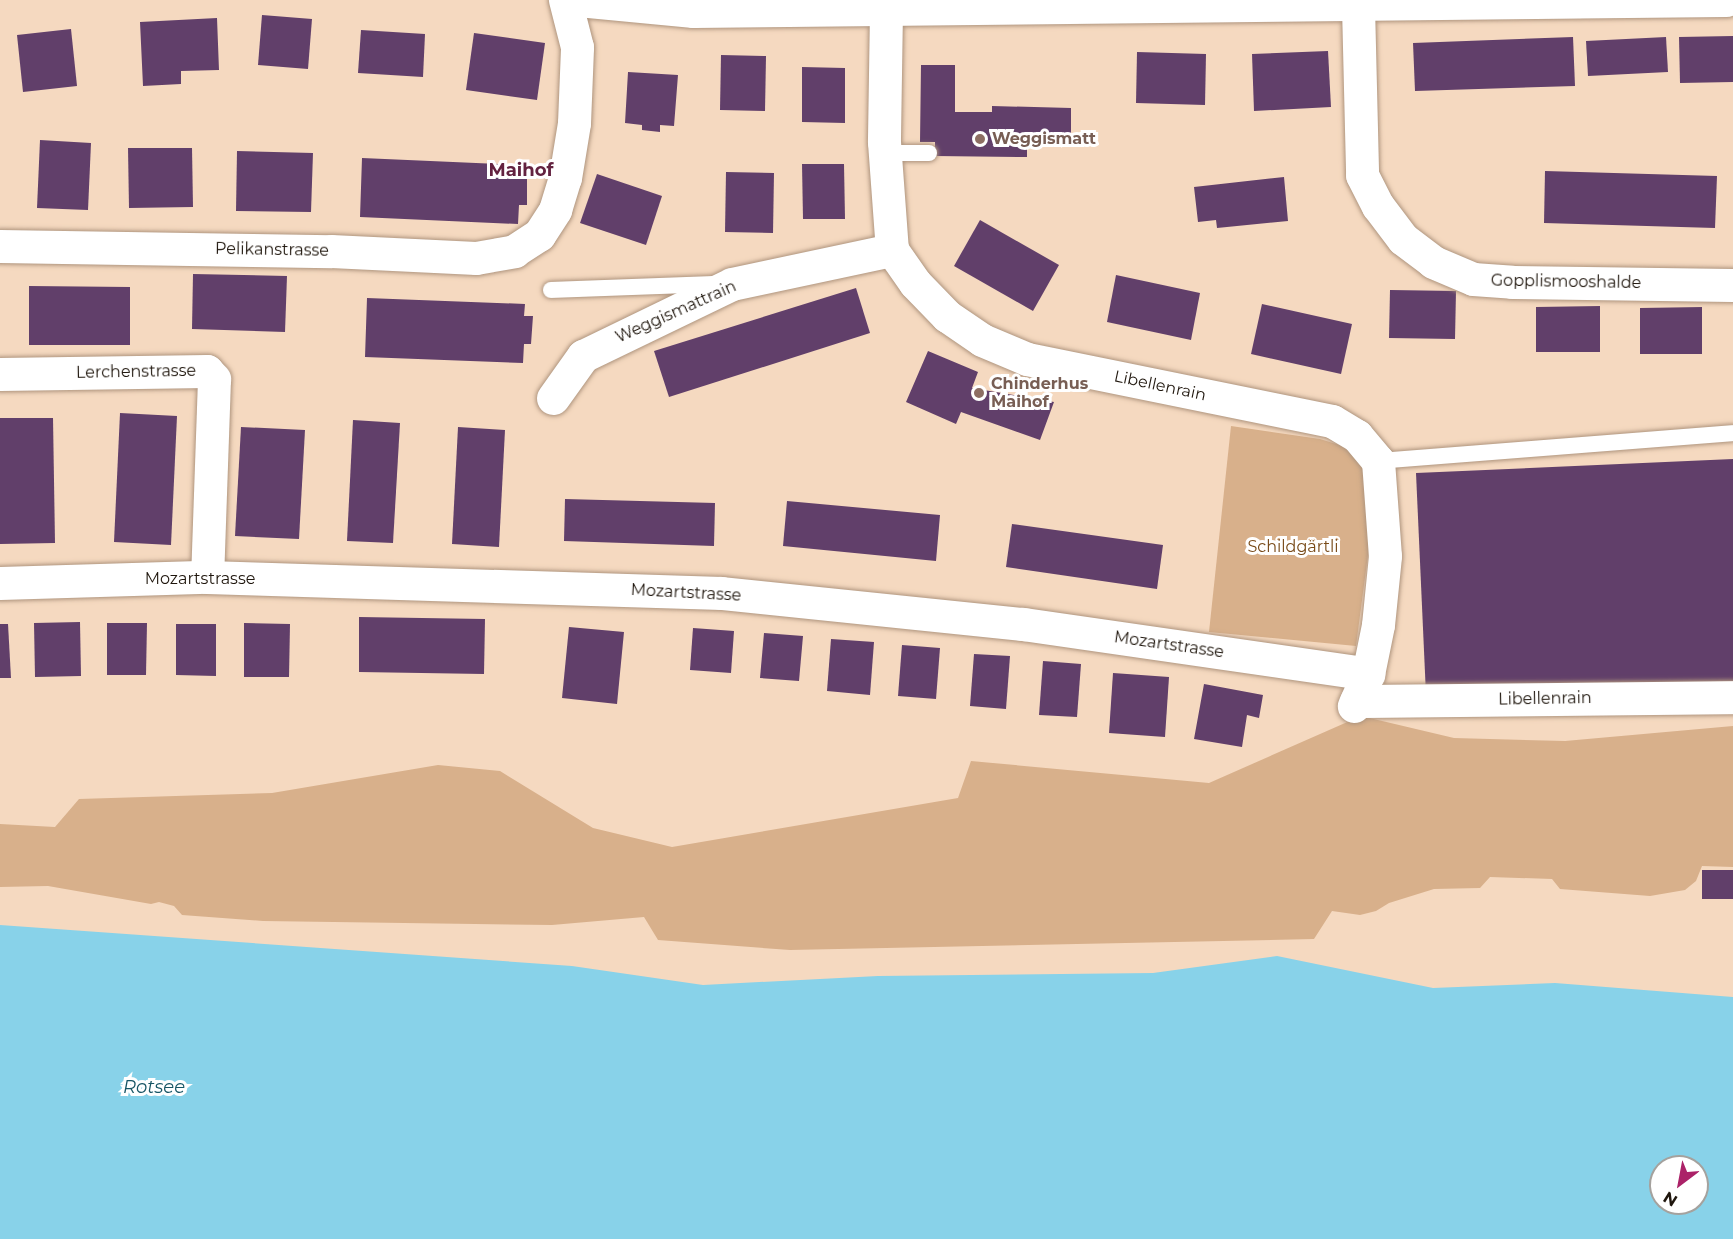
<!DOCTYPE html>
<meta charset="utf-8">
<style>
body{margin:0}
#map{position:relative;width:1733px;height:1239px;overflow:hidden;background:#f5d9c0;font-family:Montserrat,sans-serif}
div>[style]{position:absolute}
.green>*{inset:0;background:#d8b08b}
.water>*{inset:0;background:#88d2e9}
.building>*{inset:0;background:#613f6a}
.roads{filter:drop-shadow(0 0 2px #af957e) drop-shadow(0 0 2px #af957e)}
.lane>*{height:16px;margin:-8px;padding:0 8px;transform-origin:8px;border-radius:8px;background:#fff}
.street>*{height:33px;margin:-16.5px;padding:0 16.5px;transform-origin:16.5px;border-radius:16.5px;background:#fff}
.dots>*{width:16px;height:16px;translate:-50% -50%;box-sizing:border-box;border:3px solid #fff;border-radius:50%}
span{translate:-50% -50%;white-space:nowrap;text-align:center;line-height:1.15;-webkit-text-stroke:6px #fff;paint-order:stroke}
.education-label{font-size:16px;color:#785e54;font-weight:700}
.left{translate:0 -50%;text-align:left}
.street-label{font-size:16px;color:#1f160d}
.park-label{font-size:16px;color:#784a18}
.neighbourhood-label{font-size:18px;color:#632240;font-weight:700}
.water-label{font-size:18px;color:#175565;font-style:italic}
.north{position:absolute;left:1649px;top:1155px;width:60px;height:60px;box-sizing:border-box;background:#fff;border:2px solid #a5a29e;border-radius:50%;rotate:212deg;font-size:16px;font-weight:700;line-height:24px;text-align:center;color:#1f160d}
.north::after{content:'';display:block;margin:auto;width:21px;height:27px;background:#ab2268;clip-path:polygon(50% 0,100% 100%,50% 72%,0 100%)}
</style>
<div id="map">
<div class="green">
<i style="clip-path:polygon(1231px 426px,1320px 439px,1346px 447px,1363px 465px,1369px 547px,1356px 646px,1209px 632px)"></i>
<i style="clip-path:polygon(1361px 716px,1454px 738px,1565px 741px,1733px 726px,1733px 867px,1702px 866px,1696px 881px,1685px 890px,1650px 896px,1560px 889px,1552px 879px,1490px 877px,1480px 888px,1434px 889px,1389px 903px,1376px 911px,1360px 915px,1332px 911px,1314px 939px,790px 950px,658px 940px,644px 917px,552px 925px,263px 921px,182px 915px,174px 906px,159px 902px,151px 904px,48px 886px,0 887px,0 824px,55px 827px,79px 799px,272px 793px,438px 765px,500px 771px,593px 828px,672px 847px,958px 798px,971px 761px,1209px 783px)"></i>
</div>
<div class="water">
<i style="clip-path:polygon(evenodd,0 925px,572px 966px,703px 985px,878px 976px,1153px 973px,1277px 956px,1433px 988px,1555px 983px,1733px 997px,1733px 1239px,0 1239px,0 925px,1661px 1167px,1697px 1167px,1697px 1203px,1661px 1203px,1661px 1167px)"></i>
</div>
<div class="building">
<i style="clip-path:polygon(262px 15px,312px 19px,308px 69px,258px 65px)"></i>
<i style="clip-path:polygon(217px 18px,219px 70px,181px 71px,181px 84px,143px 86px,140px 22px)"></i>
<i style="clip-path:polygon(71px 29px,77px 86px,23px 92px,17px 35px)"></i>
<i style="clip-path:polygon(361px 30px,425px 34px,423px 77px,358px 73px)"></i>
<i style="clip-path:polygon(474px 33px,545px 43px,537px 100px,466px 90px)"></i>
<i style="clip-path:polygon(1733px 36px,1733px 82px,1680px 83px,1679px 37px)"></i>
<i style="clip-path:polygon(1573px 37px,1575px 86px,1415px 91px,1413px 43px)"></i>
<i style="clip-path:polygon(1666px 37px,1668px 72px,1588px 76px,1586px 41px)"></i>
<i style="clip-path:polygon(1328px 51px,1331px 107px,1254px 111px,1252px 54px)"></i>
<i style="clip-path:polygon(1137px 52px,1206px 54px,1205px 105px,1136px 103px)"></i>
<i style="clip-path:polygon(721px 55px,766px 56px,765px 111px,720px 110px)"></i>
<i style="clip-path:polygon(921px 65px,955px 65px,955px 112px,992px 112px,992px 106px,1071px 108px,1071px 142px,1027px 141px,1027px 157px,935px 156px,935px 142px,920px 142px)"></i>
<i style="clip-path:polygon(802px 67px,845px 68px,845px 123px,802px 122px)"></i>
<i style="clip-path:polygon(628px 72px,678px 75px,674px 126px,660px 125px,660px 132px,642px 130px,642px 125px,625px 123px)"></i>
<i style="clip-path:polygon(40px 140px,91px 143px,88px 210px,37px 208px)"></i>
<i style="clip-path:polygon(128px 148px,192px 148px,193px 207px,129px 208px)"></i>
<i style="clip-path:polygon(237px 151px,313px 153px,311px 212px,236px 211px)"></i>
<i style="clip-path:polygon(362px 158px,520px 165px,519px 176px,527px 176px,527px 205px,519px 205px,518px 224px,360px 217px)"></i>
<i style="clip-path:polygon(802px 164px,844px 164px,845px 219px,803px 219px)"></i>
<i style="clip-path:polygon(1545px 171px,1717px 176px,1715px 228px,1544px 223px)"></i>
<i style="clip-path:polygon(726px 172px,774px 173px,773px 233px,725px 232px)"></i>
<i style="clip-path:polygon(597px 174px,662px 196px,646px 245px,580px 223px)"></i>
<i style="clip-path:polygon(1284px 177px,1288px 221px,1217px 228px,1216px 220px,1198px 222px,1194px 187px)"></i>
<i style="clip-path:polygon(980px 220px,1059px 265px,1033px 311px,954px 266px)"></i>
<i style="clip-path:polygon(193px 274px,287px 276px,285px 332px,192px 329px)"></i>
<i style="clip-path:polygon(1116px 275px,1200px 293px,1191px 340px,1107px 322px)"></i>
<i style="clip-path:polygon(29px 286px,130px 287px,130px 345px,29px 345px)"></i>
<i style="clip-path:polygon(856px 288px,870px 333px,669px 397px,654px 351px)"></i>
<i style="clip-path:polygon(1390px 290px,1456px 291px,1455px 339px,1389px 338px)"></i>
<i style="clip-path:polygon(367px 298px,525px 304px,524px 316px,533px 316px,531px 344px,524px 344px,523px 363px,365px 357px)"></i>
<i style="clip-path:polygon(1262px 304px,1352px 324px,1341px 374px,1251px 354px)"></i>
<i style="clip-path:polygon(1600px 306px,1600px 352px,1536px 352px,1536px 307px)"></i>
<i style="clip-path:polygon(1702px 307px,1702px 354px,1640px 354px,1640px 308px)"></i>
<i style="clip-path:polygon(928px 351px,978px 372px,972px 388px,1054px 402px,1040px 440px,961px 412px,956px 424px,906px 402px)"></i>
<i style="clip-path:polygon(120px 413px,177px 416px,171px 545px,114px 542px)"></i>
<i style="clip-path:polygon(0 418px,53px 418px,55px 543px,0 544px)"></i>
<i style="clip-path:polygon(353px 420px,400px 423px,393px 543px,347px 541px)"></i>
<i style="clip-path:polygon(241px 427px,305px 430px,299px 539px,235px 536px)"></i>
<i style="clip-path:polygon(458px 427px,505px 430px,499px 547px,452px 544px)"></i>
<i style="clip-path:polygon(1733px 459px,1733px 681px,1426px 695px,1416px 473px)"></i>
<i style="clip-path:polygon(565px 499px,715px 503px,714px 546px,564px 541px)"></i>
<i style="clip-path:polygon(787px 501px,940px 515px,936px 561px,783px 546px)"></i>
<i style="clip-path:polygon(1012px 524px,1163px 545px,1157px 589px,1006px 567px)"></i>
<i style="clip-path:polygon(359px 617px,485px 619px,484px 674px,359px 672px)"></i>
<i style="clip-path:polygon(80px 622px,81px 676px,35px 677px,34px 623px)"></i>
<i style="clip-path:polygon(107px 623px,147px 623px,146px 675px,107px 675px)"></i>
<i style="clip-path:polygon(244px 623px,290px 624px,289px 677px,244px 677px)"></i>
<i style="clip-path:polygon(0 624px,8px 624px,11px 678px,0 678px)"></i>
<i style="clip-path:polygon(176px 624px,216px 624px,216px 676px,176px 675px)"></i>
<i style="clip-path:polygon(569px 627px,624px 632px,617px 704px,562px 698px)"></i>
<i style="clip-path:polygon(693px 628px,734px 631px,731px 673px,690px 670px)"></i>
<i style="clip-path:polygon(764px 633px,803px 636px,799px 681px,760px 678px)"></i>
<i style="clip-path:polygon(831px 639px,874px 642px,870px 695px,827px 691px)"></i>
<i style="clip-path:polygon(902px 645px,940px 648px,936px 699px,898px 696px)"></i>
<i style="clip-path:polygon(974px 654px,1010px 656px,1006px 709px,970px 706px)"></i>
<i style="clip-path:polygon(1043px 661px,1081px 664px,1077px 717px,1039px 715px)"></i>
<i style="clip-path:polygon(1113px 673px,1169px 677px,1165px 737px,1109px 733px)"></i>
<i style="clip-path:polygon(1204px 684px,1263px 695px,1259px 718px,1247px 715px,1242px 747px,1194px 739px)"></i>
<i style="clip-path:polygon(1702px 870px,1733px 870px,1733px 899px,1702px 899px)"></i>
</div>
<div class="roads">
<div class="lane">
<i style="left:885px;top:153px;width:44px"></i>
<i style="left:551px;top:290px;width:162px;rotate:-2.1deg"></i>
<i style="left:1378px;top:461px;width:356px;rotate:-4.5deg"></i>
</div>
<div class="street">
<i style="left:578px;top:0;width:116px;rotate:5.5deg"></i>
<i style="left:693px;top:11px;width:1033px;rotate:-0.61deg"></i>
<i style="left:1358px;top:6px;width:169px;rotate:88.6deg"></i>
<i style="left:1362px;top:175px;width:35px;rotate:63deg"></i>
<i style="left:1378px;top:206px;width:41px;rotate:52.9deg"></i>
<i style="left:1403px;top:239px;width:38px;rotate:37deg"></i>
<i style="left:1433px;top:262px;width:43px;rotate:23deg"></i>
<i style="left:1473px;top:279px;width:39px;rotate:4deg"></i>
<i style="left:1512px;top:282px;width:221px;rotate:0.8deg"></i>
<i style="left:886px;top:10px;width:132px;rotate:90.9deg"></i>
<i style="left:884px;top:142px;width:108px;rotate:85.8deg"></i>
<i style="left:892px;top:250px;width:40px;rotate:55.1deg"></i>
<i style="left:915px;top:283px;width:46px;rotate:45.9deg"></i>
<i style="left:947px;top:316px;width:42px;rotate:34.4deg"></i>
<i style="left:982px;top:340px;width:49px;rotate:22.9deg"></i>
<i style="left:1027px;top:359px;width:311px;rotate:11.5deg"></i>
<i style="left:1332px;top:421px;width:29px;rotate:31deg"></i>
<i style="left:1357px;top:436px;width:33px;rotate:50deg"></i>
<i style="left:1378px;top:461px;width:95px;rotate:85.8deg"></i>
<i style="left:1385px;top:556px;width:69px;rotate:95.8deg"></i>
<i style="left:1378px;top:625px;width:50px;rotate:101.5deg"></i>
<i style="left:1368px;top:674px;width:35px;rotate:114deg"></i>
<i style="left:0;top:246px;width:331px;rotate:0.9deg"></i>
<i style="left:331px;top:251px;width:145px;rotate:2.8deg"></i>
<i style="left:476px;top:258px;width:39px;rotate:-10deg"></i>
<i style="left:514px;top:251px;width:30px;rotate:-33deg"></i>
<i style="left:539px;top:235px;width:30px;rotate:-57deg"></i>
<i style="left:555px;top:210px;width:34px;rotate:-73deg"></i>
<i style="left:565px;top:178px;width:56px;rotate:-80.7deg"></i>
<i style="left:574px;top:123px;width:76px;rotate:-87.7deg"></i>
<i style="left:577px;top:47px;width:49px;rotate:-104.3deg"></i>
<i style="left:0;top:374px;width:207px;rotate:-0.8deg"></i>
<i style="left:207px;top:371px;width:11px;rotate:49deg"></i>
<i style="left:214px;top:379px;width:198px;rotate:92deg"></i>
<i style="left:553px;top:398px;width:52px;rotate:-54.5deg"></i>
<i style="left:583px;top:356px;width:165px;rotate:-25.8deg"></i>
<i style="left:732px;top:284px;width:164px;rotate:-12deg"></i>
<i style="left:0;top:583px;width:207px;rotate:-1.7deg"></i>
<i style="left:207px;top:577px;width:515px;rotate:1.78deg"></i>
<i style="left:722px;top:593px;width:303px;rotate:5.9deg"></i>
<i style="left:1023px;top:624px;width:349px;rotate:8.2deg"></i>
<i style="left:1356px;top:701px;width:377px;rotate:-0.6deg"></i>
</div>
</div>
<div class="dots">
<i style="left:980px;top:139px;background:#8d6e63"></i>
<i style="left:979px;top:393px;background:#8d6e63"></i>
</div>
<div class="education-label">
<span class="left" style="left:992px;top:139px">Weggismatt</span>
<span class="left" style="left:991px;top:393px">Chinderhus<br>Maihof</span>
</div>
<div class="street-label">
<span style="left:272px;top:250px;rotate:1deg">Pelikanstrasse</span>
<span style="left:1566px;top:282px;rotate:1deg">Gopplismooshalde</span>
<span style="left:676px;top:312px;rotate:-24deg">Weggismattrain</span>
<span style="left:136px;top:372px;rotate:-1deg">Lerchenstrasse</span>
<span style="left:1160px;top:386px;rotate:12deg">Libellenrain</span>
<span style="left:200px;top:579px">Mozartstrasse</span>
<span style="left:686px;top:593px;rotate:3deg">Mozartstrasse</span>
<span style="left:1169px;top:645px;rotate:8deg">Mozartstrasse</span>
<span style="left:1545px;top:699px;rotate:-1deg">Libellenrain</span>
</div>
<div class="park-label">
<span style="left:1293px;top:547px">Schildgärtli</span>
</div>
<div class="neighbourhood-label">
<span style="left:521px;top:170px">Maihof</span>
</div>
<div class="water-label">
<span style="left:154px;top:1087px">Rotsee</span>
</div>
<div class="north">N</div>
</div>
